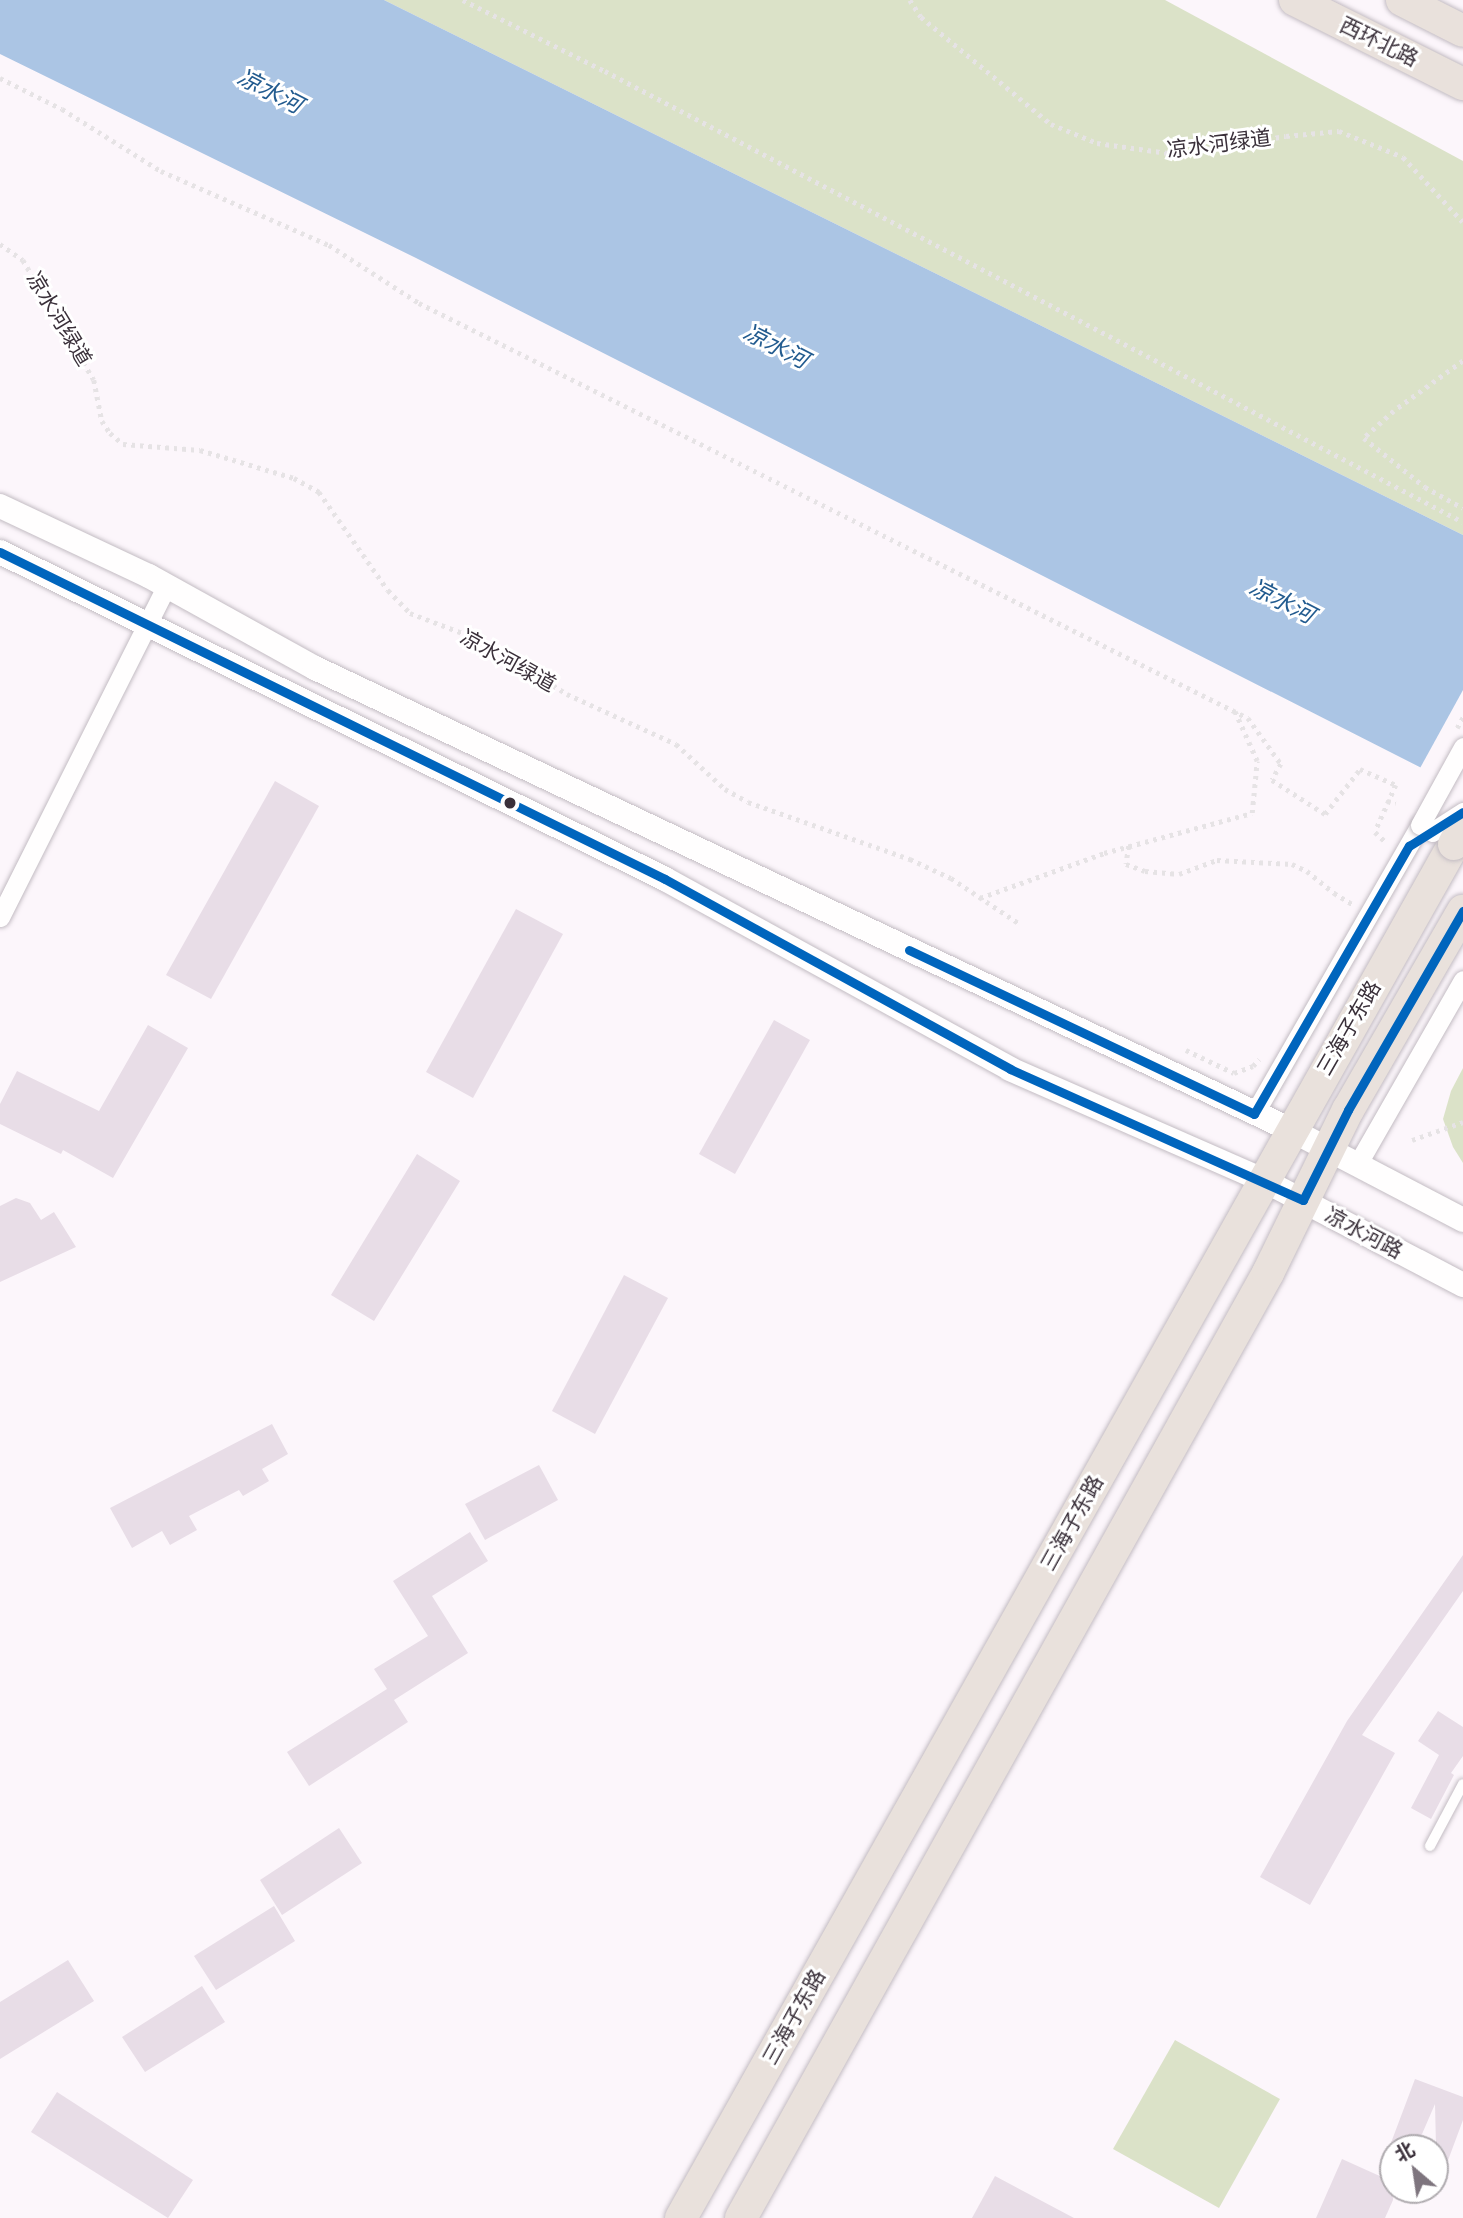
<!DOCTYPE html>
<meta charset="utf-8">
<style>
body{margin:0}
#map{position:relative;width:1463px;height:2218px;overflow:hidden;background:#fcf6fb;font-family:Arial,"Noto Sans SC",sans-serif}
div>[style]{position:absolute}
.green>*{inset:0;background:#dbe2c8}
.water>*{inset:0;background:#abc5e4}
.pier>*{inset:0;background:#fcf6fb}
.building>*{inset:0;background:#e8dde7}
.path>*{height:4.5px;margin-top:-2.25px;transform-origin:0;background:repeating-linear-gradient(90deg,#e6e3e5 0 3.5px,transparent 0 8.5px)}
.roads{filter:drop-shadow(0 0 2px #c3bcc3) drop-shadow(0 0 2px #c3bcc3)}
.service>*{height:10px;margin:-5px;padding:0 5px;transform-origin:5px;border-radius:5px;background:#fffefe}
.minor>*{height:19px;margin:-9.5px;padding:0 9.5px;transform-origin:9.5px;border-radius:9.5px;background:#fffefe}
.tertiary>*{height:24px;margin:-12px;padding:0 12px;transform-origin:12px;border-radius:12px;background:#fffefe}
.primary>*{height:32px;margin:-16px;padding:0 16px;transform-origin:16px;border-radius:16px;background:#e9e1dc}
.path-bridge>*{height:4.5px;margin-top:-2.25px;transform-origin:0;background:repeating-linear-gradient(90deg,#e6e3e5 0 3.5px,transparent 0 8.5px)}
.bridges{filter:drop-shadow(0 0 2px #c3bcc3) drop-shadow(0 0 2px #c3bcc3)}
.minor-bridge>*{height:19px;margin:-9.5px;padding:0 9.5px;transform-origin:9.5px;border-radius:9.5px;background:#fffefe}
.primary-bridge>*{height:32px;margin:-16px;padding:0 16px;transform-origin:16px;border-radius:16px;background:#e9e1dc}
.bus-1>*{height:9px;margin:-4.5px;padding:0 4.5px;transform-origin:4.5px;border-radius:4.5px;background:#0065bd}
.dots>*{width:19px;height:19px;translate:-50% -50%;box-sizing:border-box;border:4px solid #fff;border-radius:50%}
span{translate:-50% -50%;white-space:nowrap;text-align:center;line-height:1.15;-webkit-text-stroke:6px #fff;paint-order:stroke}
.street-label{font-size:21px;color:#3a303a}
.water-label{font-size:23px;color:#225b8f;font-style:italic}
.north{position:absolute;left:1379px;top:2134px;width:70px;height:70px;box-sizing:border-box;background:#fff;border:2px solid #b0acb0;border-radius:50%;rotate:331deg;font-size:19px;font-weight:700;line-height:28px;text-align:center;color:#3a303a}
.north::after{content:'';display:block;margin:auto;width:24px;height:32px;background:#7e757e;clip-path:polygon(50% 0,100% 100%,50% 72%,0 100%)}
</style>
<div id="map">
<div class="green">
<i style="clip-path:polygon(384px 0,1165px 0,1463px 161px,1463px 535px)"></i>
<i style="clip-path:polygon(1463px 1068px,1463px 1163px,1453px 1147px,1443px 1119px,1451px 1091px)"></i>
<i style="clip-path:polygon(1175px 2040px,1280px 2099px,1219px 2208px,1113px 2149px)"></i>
</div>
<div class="water">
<i style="clip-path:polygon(0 0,384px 0,1463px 535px,1463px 789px,416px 258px,0 54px)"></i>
</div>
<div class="pier">
<i style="clip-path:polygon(1463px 690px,1463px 792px,1419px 770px)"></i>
</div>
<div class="building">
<i style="clip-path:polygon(275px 781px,319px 806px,211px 999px,166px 975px)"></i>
<i style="clip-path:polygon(516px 909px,563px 934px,473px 1098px,426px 1072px)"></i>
<i style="clip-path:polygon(774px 1020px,810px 1040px,735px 1174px,699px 1154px)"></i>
<i style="clip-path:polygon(148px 1025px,188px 1048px,113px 1178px,63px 1150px,61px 1154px,0 1124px,0 1104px,17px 1071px,99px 1111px)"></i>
<i style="clip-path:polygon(417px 1154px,460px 1181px,374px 1321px,331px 1295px)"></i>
<i style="clip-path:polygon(16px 1198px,30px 1203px,41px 1220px,54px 1212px,76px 1247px,0 1282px,0 1206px)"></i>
<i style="clip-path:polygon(624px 1275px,668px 1298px,595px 1434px,552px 1411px)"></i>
<i style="clip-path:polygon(272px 1424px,288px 1454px,262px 1469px,269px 1481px,243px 1496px,239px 1490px,189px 1516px,197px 1530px,170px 1545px,162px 1531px,132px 1548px,110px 1508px)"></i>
<i style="clip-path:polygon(539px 1465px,558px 1500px,485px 1540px,465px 1504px)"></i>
<i style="clip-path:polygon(470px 1532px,488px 1561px,432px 1596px,468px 1653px,394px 1700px,408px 1722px,309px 1786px,287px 1752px,387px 1689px,374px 1669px,428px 1636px,393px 1581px)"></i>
<i style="clip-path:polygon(1463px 1555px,1463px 1591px,1362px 1735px,1395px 1753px,1310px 1905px,1260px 1877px,1347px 1721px)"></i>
<i style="clip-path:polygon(1438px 1711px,1463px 1727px,1463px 1756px,1451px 1773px,1454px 1775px,1431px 1819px,1411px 1808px,1439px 1755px,1418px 1741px)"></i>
<i style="clip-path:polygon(339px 1828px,362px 1863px,282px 1915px,260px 1880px)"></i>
<i style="clip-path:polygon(274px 1906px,295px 1941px,216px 1990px,194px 1956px)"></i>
<i style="clip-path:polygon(68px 1960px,94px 2001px,0 2059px,0 2002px)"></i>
<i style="clip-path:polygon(202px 1986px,225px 2022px,145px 2072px,122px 2037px)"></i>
<i style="clip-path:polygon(1415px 2079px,1463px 2097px,1463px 2120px,1437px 2190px,1435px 2104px,1416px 2148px,1389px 2148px)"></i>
<i style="clip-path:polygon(57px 2092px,193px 2180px,168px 2218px,31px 2132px)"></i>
<i style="clip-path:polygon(1342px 2159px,1393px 2182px,1393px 2200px,1385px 2218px,1316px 2218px)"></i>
<i style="clip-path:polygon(995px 2176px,1074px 2218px,972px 2218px)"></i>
</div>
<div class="path">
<i style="left:463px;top:0;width:159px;rotate:26.6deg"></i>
<i style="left:605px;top:71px;width:969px;rotate:27.73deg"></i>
<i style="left:910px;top:0;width:20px;rotate:57deg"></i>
<i style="left:921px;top:17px;width:168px;rotate:39.5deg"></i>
<i style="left:1051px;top:124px;width:50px;rotate:22.4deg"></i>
<i style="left:1097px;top:143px;width:79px;rotate:8deg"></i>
<i style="left:1175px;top:154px;width:112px;rotate:-9.2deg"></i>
<i style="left:1286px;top:136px;width:53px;rotate:-5.4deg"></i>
<i style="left:1339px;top:131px;width:69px;rotate:22.1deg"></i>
<i style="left:1403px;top:157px;width:88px;rotate:47.3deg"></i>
<i style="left:0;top:78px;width:69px;rotate:26.6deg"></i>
<i style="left:62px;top:109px;width:117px;rotate:32.1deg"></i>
<i style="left:161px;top:171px;width:184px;rotate:23.8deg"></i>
<i style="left:329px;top:245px;width:107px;rotate:32.8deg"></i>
<i style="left:419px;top:303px;width:927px;rotate:26.59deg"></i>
<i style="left:1248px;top:718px;width:57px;rotate:54.3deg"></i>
<i style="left:1281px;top:764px;width:18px;rotate:119deg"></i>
<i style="left:1272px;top:780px;width:63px;rotate:32.7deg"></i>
<i style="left:1325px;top:814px;width:57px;rotate:-52.1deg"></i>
<i style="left:1360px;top:769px;width:39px;rotate:24deg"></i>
<i style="left:1396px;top:785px;width:51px;rotate:114.1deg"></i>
<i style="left:1375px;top:832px;width:16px;rotate:43deg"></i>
<i style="left:0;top:244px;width:28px;rotate:35deg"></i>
<i style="left:23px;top:260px;width:139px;rotate:59.4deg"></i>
<i style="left:94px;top:380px;width:42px;rotate:79deg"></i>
<i style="left:102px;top:421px;width:14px;rotate:56deg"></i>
<i style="left:110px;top:433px;width:17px;rotate:40deg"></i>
<i style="left:123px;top:444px;width:77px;rotate:4.5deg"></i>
<i style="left:200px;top:450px;width:98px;rotate:16.6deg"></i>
<i style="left:294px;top:478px;width:29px;rotate:29deg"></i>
<i style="left:319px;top:492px;width:120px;rotate:54.9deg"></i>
<i style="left:388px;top:590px;width:32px;rotate:46deg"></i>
<i style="left:410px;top:613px;width:67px;rotate:20.9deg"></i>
<i style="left:473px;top:637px;width:110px;rotate:31.2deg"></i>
<i style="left:567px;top:694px;width:120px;rotate:24.6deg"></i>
<i style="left:676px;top:744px;width:67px;rotate:42.6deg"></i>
<i style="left:725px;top:789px;width:26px;rotate:29deg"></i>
<i style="left:748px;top:802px;width:172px;rotate:19.4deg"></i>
<i style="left:910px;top:859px;width:45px;rotate:24.9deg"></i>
<i style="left:951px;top:878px;width:83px;rotate:33.7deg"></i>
<i style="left:1463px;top:361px;width:85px;rotate:144.1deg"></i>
<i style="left:1394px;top:411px;width:40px;rotate:138deg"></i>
<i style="left:1364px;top:438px;width:78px;rotate:38.8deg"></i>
<i style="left:1425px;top:487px;width:43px;rotate:28.9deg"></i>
<i style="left:1387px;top:801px;width:9px;rotate:13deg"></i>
<i style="left:1129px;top:846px;width:18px;rotate:99deg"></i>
<i style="left:1126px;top:864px;width:20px;rotate:20deg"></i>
<i style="left:1145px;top:871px;width:34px;rotate:5deg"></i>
<i style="left:1179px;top:874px;width:40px;rotate:-20.2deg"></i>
<i style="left:1217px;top:860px;width:75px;rotate:3.1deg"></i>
<i style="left:1292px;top:864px;width:17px;rotate:25deg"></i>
<i style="left:1307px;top:871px;width:35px;rotate:39deg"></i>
<i style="left:1334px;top:893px;width:21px;rotate:31deg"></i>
<i style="left:980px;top:898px;width:132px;rotate:-19.9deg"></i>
<i style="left:1104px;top:853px;width:153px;rotate:-15.1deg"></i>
<i style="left:1252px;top:813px;width:52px;rotate:-84.5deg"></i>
<i style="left:1257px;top:761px;width:54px;rotate:-114.2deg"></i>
<i style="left:1186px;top:1050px;width:53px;rotate:25.6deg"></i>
<i style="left:1234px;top:1073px;width:20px;rotate:-20deg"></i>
<i style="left:1253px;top:1066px;width:9px;rotate:-49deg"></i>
<i style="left:1412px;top:1140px;width:54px;rotate:-19.4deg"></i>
</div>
<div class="roads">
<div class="service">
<i style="left:1430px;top:1846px;width:70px;rotate:-62deg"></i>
</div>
<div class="minor">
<i style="left:0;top:917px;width:369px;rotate:-63.3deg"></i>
<i style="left:1254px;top:1114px;width:333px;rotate:-60.1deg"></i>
<i style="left:1357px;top:1165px;width:213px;rotate:-60.2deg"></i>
</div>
<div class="tertiary">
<i style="left:0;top:506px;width:165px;rotate:25.2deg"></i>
<i style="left:149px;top:576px;width:190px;rotate:29deg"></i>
<i style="left:315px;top:668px;width:1080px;rotate:25.33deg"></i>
<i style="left:1291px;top:1130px;width:194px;rotate:27.6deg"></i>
<i style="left:0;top:552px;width:741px;rotate:26.18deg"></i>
<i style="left:665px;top:879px;width:394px;rotate:28.8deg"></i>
<i style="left:1010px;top:1069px;width:279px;rotate:23.7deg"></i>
<i style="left:1265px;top:1181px;width:224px;rotate:27.7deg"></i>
</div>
<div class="primary">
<i style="left:1295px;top:0;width:188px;rotate:26.6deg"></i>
<i style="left:1402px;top:0;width:68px;rotate:26.9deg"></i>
<i style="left:681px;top:2218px;width:1577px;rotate:-60.64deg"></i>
<i style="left:741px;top:2218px;width:1082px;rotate:-60.85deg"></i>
<i style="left:1268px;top:1273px;width:182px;rotate:-63.9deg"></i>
<i style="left:1348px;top:1110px;width:230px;rotate:-60deg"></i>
</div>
</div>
<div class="path-bridge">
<i style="left:1457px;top:728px;width:13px;rotate:-61deg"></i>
</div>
<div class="bridges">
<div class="minor-bridge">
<i style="left:1420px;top:825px;width:89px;rotate:-61.1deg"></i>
<i style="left:1432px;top:832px;width:37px;rotate:-33deg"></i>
</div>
<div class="primary-bridge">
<i style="left:1454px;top:844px;width:19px;rotate:-62deg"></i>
</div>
</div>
<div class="bus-1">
<i style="left:0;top:552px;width:741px;rotate:26.18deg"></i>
<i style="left:665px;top:879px;width:394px;rotate:28.8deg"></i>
<i style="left:1010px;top:1069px;width:321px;rotate:24.1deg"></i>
<i style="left:1303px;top:1200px;width:101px;rotate:-63.4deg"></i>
<i style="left:1348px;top:1110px;width:230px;rotate:-60deg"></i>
<i style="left:909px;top:950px;width:382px;rotate:25.4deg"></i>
<i style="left:1254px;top:1114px;width:310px;rotate:-60deg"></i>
<i style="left:1409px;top:846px;width:64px;rotate:-32.2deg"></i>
</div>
<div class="dots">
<i style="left:510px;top:803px;background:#3a303a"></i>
</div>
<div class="street-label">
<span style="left:1379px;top:42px;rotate:26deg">西环北路</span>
<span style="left:1219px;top:144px;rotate:-7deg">凉水河绿道</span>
<span style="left:59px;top:319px;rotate:59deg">凉水河绿道</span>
<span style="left:508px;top:661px;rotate:29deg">凉水河绿道</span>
<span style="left:1349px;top:1028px;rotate:-60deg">三海子东路</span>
<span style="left:1364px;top:1233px;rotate:28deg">凉水河路</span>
<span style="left:1072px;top:1523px;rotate:-61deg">三海子东路</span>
<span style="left:794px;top:2017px;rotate:-61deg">三海子东路</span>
</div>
<div class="water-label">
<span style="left:270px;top:91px;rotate:27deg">凉水河</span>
<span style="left:776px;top:346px;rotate:27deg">凉水河</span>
<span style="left:1282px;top:601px;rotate:27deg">凉水河</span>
</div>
<div class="north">北</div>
</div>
